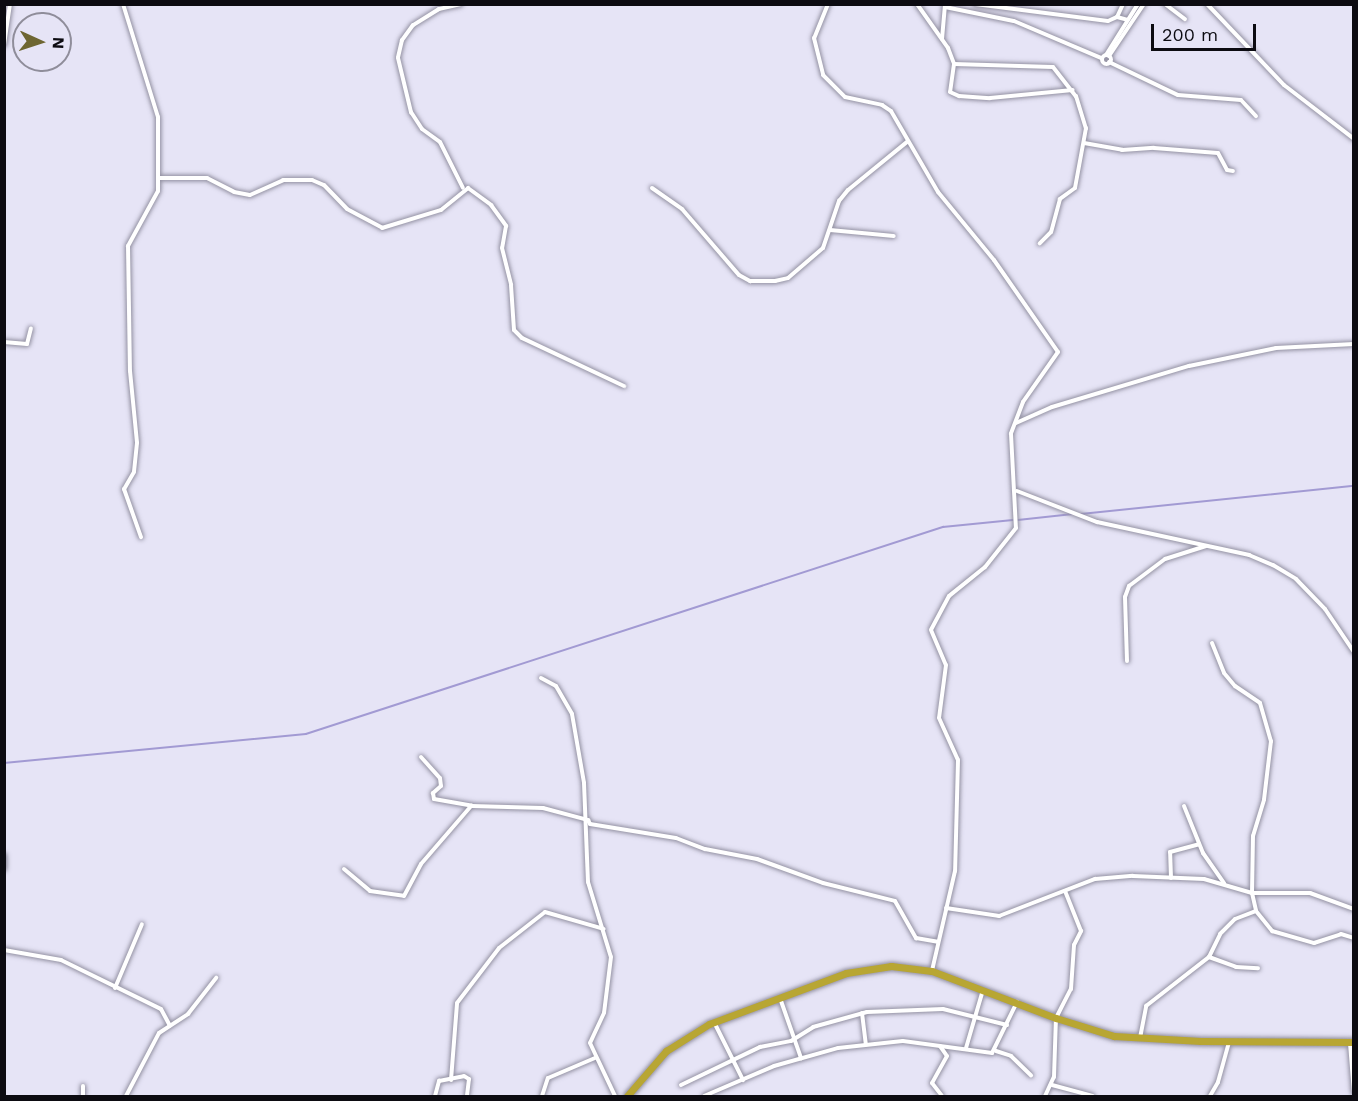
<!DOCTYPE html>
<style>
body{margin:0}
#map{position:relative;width:1358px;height:1101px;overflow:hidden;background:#e6e4f6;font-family:"Work Sans",sans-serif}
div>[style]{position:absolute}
.stream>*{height:1.5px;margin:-0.75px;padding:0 0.75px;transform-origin:0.75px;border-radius:0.75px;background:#a29ad3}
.roads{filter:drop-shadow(0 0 2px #9391a2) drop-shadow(0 0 2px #9391a2)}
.street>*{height:4px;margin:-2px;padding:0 2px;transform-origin:2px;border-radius:2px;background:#fff}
.street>.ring{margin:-2px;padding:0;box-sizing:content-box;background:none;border:4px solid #fff;border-radius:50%}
.highway>*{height:7px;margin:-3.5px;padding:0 3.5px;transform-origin:3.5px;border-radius:3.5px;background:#b8a633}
span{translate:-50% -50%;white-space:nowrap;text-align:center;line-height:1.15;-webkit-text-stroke:4.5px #e6e4f6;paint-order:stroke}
.frame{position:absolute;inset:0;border:6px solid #0c0b11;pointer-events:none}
.north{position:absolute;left:12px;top:12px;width:60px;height:60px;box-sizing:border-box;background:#e6e4f6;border:2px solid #8f8d9a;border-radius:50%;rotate:93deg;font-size:16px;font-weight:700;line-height:24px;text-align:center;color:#0c0b11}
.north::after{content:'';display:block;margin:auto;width:21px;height:27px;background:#6e6632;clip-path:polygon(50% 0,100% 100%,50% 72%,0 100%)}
.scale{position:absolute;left:1151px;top:24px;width:105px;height:27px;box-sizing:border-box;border:3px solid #0c0b11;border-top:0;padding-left:8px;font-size:18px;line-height:21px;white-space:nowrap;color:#0c0b11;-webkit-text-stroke:4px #e6e4f6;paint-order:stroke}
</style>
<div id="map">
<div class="stream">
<i style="left:1081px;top:514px;width:274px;rotate:-5.9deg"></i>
<i style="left:1018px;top:520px;width:55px;rotate:-6.2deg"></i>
<i style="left:4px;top:763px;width:303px;rotate:-5.5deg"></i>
<i style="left:306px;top:734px;width:670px;rotate:-18deg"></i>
<i style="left:943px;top:527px;width:70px;rotate:-5.7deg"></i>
</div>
<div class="roads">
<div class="street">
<i style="left:123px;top:4px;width:118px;rotate:72.8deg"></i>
<i style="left:158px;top:117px;width:74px;rotate:90deg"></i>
<i style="left:158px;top:191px;width:63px;rotate:118.6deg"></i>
<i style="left:128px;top:246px;width:125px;rotate:89.1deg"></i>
<i style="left:130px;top:371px;width:72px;rotate:84.4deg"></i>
<i style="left:137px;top:443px;width:29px;rotate:96deg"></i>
<i style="left:134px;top:472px;width:20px;rotate:120deg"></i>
<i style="left:124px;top:489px;width:51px;rotate:70.5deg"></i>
<i style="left:461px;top:4px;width:23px;rotate:167deg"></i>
<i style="left:439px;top:9px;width:31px;rotate:148deg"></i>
<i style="left:413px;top:25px;width:19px;rotate:126deg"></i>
<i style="left:402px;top:40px;width:18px;rotate:103deg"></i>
<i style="left:398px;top:58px;width:56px;rotate:76.5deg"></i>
<i style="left:411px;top:112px;width:20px;rotate:57deg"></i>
<i style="left:422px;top:129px;width:22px;rotate:36deg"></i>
<i style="left:440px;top:142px;width:51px;rotate:63.4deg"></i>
<i style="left:828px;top:4px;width:37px;rotate:112deg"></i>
<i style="left:814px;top:38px;width:38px;rotate:76deg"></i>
<i style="left:823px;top:75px;width:31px;rotate:45deg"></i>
<i style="left:845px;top:97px;width:38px;rotate:12deg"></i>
<i style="left:882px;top:105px;width:11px;rotate:34deg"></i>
<i style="left:891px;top:111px;width:94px;rotate:59.9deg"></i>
<i style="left:938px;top:192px;width:88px;rotate:50.5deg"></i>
<i style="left:994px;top:260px;width:112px;rotate:55.2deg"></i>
<i style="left:1058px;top:352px;width:61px;rotate:125deg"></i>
<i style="left:1023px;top:402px;width:34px;rotate:111deg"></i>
<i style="left:1011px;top:434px;width:94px;rotate:87deg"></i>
<i style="left:1016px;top:528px;width:50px;rotate:128.5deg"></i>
<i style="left:985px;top:567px;width:46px;rotate:141.1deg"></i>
<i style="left:949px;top:596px;width:38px;rotate:118deg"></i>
<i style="left:931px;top:630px;width:38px;rotate:67deg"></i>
<i style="left:946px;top:665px;width:53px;rotate:97.5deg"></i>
<i style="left:939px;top:718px;width:46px;rotate:65.7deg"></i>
<i style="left:958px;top:760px;width:111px;rotate:91.5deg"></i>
<i style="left:955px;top:871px;width:103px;rotate:103deg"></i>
<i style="left:917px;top:4px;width:54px;rotate:54.8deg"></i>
<i style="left:948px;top:48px;width:17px;rotate:69deg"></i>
<i style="left:954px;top:64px;width:99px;rotate:1.7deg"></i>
<i style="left:1053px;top:67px;width:37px;rotate:52deg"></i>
<i style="left:1076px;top:96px;width:34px;rotate:73deg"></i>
<i style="left:1086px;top:128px;width:61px;rotate:100.4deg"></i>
<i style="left:1075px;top:188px;width:19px;rotate:144deg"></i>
<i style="left:1060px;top:199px;width:34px;rotate:105deg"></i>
<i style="left:1051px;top:232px;width:16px;rotate:135deg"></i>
<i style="left:975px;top:4px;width:134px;rotate:7.3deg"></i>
<i style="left:1108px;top:21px;width:10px;rotate:-24deg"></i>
<i style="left:1117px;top:17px;width:14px;rotate:-65deg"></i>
<i style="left:1165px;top:4px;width:25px;rotate:37deg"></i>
<i style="left:1207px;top:4px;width:112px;rotate:46.5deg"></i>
<i style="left:1284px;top:85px;width:88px;rotate:37.6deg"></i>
<i style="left:945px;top:7px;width:70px;rotate:11.5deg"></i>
<i style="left:1014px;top:21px;width:95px;rotate:23deg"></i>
<i style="left:1117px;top:17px;width:11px;rotate:15deg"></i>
<i style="left:942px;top:39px;width:35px;rotate:-85deg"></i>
<i style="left:4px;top:45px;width:41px;rotate:-81.7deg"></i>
<i class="ring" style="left:1101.5px;top:54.5px;width:5px;height:5px"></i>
<i style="left:1106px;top:55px;width:60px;rotate:-57.9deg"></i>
<i style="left:1109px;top:56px;width:63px;rotate:-56.1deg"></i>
<i style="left:1109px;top:62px;width:76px;rotate:25.6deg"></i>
<i style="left:1178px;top:95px;width:63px;rotate:4.5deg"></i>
<i style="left:1241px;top:100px;width:22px;rotate:47deg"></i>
<i style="left:954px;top:64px;width:28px;rotate:98deg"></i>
<i style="left:950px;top:92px;width:10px;rotate:24deg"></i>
<i style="left:959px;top:96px;width:31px;rotate:4deg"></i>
<i style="left:990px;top:98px;width:83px;rotate:-5.5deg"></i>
<i style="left:1084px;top:143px;width:39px;rotate:10deg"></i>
<i style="left:1122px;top:150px;width:32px;rotate:-4deg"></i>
<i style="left:1154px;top:148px;width:64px;rotate:4.5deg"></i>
<i style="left:1218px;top:153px;width:19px;rotate:62deg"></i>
<i style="left:1227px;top:170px;width:6px;rotate:9deg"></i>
<i style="left:159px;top:178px;width:48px"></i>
<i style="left:207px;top:178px;width:30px;rotate:27deg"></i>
<i style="left:234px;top:192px;width:16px;rotate:11deg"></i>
<i style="left:250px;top:195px;width:36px;rotate:-24deg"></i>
<i style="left:283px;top:180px;width:29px"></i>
<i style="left:312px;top:180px;width:13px;rotate:23deg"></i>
<i style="left:324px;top:185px;width:33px;rotate:46deg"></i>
<i style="left:347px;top:209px;width:40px;rotate:28deg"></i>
<i style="left:382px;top:228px;width:62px;rotate:-17deg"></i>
<i style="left:441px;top:210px;width:35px;rotate:-39deg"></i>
<i style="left:468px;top:188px;width:29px;rotate:36deg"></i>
<i style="left:491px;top:205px;width:26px;rotate:54deg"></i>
<i style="left:506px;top:226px;width:22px;rotate:100deg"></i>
<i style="left:502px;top:248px;width:38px;rotate:76deg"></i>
<i style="left:511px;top:285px;width:45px;rotate:86.2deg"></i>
<i style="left:514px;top:330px;width:11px;rotate:45deg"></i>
<i style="left:522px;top:338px;width:113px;rotate:25.2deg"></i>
<i style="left:652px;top:188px;width:37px;rotate:35deg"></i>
<i style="left:682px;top:209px;width:87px;rotate:49.2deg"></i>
<i style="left:739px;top:275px;width:13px;rotate:29deg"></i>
<i style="left:750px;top:281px;width:25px"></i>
<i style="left:775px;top:281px;width:13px;rotate:-13deg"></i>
<i style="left:788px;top:278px;width:46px;rotate:-40.6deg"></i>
<i style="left:823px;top:248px;width:50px;rotate:-71.2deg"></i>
<i style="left:839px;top:201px;width:14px;rotate:-51deg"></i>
<i style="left:848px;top:190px;width:77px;rotate:-39.2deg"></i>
<i style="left:830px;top:230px;width:64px;rotate:5.4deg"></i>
<i style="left:4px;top:342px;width:23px;rotate:5deg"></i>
<i style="left:27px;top:344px;width:16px;rotate:-76deg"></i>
<i style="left:1016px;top:423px;width:39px;rotate:-24deg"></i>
<i style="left:1052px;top:407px;width:143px;rotate:-16.7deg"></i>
<i style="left:1189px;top:366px;width:89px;rotate:-11.7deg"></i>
<i style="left:1276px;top:348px;width:78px;rotate:-2.9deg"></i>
<i style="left:1017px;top:491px;width:86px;rotate:21.2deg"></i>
<i style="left:1097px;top:522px;width:156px;rotate:12.2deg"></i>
<i style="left:1249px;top:555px;width:26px;rotate:23deg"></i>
<i style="left:1273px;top:565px;width:27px;rotate:31deg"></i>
<i style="left:1296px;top:579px;width:42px;rotate:46deg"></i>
<i style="left:1325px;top:609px;width:52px;rotate:56deg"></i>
<i style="left:1212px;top:643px;width:32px;rotate:68deg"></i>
<i style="left:1224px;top:673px;width:17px;rotate:50deg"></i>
<i style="left:1235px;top:686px;width:30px;rotate:34deg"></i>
<i style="left:1260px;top:703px;width:40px;rotate:74deg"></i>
<i style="left:1271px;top:741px;width:59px;rotate:96.8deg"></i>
<i style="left:1264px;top:800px;width:38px;rotate:107deg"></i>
<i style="left:1253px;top:836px;width:57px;rotate:91deg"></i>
<i style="left:1252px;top:893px;width:18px;rotate:77deg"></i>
<i style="left:1256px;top:911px;width:26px;rotate:51deg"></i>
<i style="left:1272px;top:931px;width:44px;rotate:15.9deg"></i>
<i style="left:1314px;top:943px;width:28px;rotate:-18deg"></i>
<i style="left:1341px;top:934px;width:14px;rotate:17deg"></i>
<i style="left:1127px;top:661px;width:64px;rotate:-91.8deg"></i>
<i style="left:1125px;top:597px;width:12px;rotate:-70deg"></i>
<i style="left:1129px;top:586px;width:45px;rotate:-36.9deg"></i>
<i style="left:1165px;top:559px;width:43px;rotate:-17.6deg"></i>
<i style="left:541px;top:678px;width:17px;rotate:28deg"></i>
<i style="left:556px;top:686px;width:32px;rotate:60deg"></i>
<i style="left:572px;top:714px;width:70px;rotate:80.1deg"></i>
<i style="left:584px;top:783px;width:99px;rotate:87.7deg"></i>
<i style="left:588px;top:882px;width:78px;rotate:73deg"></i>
<i style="left:611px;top:957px;width:56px;rotate:97.1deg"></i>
<i style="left:604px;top:1013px;width:33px;rotate:115deg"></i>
<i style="left:590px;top:1043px;width:59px;rotate:64.7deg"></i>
<i style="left:421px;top:757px;width:28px;rotate:48deg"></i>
<i style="left:440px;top:778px;width:8px;rotate:83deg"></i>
<i style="left:441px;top:786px;width:11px;rotate:139deg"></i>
<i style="left:433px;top:793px;width:6px;rotate:81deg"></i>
<i style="left:434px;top:799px;width:39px;rotate:10deg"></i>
<i style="left:472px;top:806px;width:71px;rotate:1.6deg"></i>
<i style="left:543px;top:808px;width:47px;rotate:14.9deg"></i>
<i style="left:588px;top:820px;width:4px;rotate:63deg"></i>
<i style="left:590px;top:824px;width:87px;rotate:9.2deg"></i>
<i style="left:676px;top:838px;width:31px;rotate:21deg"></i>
<i style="left:705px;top:849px;width:53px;rotate:10.9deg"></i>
<i style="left:757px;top:859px;width:70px;rotate:20deg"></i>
<i style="left:823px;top:883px;width:74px;rotate:14deg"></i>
<i style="left:895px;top:901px;width:43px;rotate:60.4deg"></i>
<i style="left:916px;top:938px;width:22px;rotate:10deg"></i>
<i style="left:1184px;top:806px;width:51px;rotate:68deg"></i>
<i style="left:1203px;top:853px;width:37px;rotate:55deg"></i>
<i style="left:4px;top:855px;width:14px;rotate:90deg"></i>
<i style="left:344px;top:869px;width:34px;rotate:40deg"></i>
<i style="left:370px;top:891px;width:34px;rotate:8deg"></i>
<i style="left:404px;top:896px;width:36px;rotate:-62deg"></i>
<i style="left:421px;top:864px;width:77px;rotate:-49.2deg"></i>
<i style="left:1171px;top:878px;width:26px;rotate:-92deg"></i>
<i style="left:1170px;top:852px;width:30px;rotate:-15deg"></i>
<i style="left:946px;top:908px;width:54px;rotate:8.6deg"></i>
<i style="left:999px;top:916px;width:103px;rotate:-21.1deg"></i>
<i style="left:1095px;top:879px;width:38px;rotate:-5deg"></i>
<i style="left:1133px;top:876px;width:71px;rotate:2.4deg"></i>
<i style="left:1204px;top:879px;width:50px;rotate:16.3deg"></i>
<i style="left:1252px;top:893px;width:58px"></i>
<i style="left:1310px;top:893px;width:47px;rotate:20deg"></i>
<i style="left:4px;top:950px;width:58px;rotate:10deg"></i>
<i style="left:61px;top:960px;width:111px;rotate:26.1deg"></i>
<i style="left:161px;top:1009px;width:19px;rotate:62deg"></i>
<i style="left:1209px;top:957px;width:29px;rotate:20deg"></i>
<i style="left:1236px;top:967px;width:22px;rotate:3deg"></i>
<i style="left:115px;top:988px;width:69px;rotate:-67.1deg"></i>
<i style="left:780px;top:998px;width:64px;rotate:70.7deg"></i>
<i style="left:862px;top:1013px;width:31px;rotate:83deg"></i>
<i style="left:714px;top:1022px;width:65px;rotate:63.4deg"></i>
<i style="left:1140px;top:1038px;width:33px;rotate:-79deg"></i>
<i style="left:1146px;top:1006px;width:80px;rotate:-37.9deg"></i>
<i style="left:1209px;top:957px;width:25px;rotate:-64deg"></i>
<i style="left:1220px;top:934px;width:21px;rotate:-45deg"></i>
<i style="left:1235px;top:919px;width:22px;rotate:-21deg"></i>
<i style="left:1350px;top:1043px;width:50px;rotate:85.4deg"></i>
<i style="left:940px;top:1046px;width:12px;rotate:55deg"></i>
<i style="left:947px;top:1056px;width:31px;rotate:119deg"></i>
<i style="left:932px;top:1083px;width:16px;rotate:52deg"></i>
<i style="left:966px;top:1048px;width:60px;rotate:-73.7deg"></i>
<i style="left:996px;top:1051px;width:16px;rotate:18deg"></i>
<i style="left:1011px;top:1056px;width:28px;rotate:44deg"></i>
<i style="left:451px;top:1080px;width:77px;rotate:-85.5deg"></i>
<i style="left:457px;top:1003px;width:69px;rotate:-52.6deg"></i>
<i style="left:499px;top:948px;width:58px;rotate:-38deg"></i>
<i style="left:545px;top:912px;width:61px;rotate:16.1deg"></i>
<i style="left:681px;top:1085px;width:88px;rotate:-25.7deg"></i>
<i style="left:760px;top:1047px;width:32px;rotate:-11deg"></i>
<i style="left:791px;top:1041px;width:26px;rotate:-32deg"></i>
<i style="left:813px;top:1027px;width:56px;rotate:-15.5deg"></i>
<i style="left:867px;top:1012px;width:76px;rotate:-2.3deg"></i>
<i style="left:943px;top:1009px;width:66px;rotate:14deg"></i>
<i style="left:1052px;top:1085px;width:42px;rotate:15deg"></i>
<i style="left:83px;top:1096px;width:10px;rotate:-90deg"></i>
<i style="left:126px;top:1096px;width:71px;rotate:-62.4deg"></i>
<i style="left:159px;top:1033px;width:35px;rotate:-33deg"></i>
<i style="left:188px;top:1014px;width:46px;rotate:-52.1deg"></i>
<i style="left:435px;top:1096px;width:16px;rotate:-75deg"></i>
<i style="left:439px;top:1081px;width:25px;rotate:-11deg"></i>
<i style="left:464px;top:1076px;width:6px;rotate:31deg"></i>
<i style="left:469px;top:1079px;width:17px;rotate:97deg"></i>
<i style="left:542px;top:1096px;width:19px;rotate:-72deg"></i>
<i style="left:548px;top:1078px;width:51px;rotate:-23.1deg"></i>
<i style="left:704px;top:1096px;width:76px;rotate:-23.2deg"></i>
<i style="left:774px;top:1066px;width:66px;rotate:-15.7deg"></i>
<i style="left:838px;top:1048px;width:65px;rotate:-6.1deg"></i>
<i style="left:903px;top:1041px;width:90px;rotate:7.7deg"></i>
<i style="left:992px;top:1053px;width:57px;rotate:-63.9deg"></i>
<i style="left:1045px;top:1096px;width:21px;rotate:-65deg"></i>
<i style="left:1054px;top:1077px;width:59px;rotate:-88.1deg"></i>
<i style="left:1056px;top:1018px;width:33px;rotate:-63deg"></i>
<i style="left:1071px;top:989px;width:44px;rotate:-86.1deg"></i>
<i style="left:1074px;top:945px;width:16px;rotate:-63deg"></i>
<i style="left:1081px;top:931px;width:43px;rotate:-111.8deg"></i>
<i style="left:1210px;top:1096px;width:16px;rotate:-60deg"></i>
<i style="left:1218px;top:1082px;width:41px;rotate:-74.6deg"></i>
</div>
<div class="highway">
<i style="left:627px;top:1096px;width:60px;rotate:-49.1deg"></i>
<i style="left:666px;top:1051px;width:51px;rotate:-32.1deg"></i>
<i style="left:709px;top:1024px;width:146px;rotate:-20.4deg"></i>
<i style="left:846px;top:973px;width:46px;rotate:-8.8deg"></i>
<i style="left:891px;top:966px;width:41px;rotate:7deg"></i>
<i style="left:932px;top:971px;width:133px;rotate:20.8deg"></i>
<i style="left:1056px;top:1018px;width:61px;rotate:17.2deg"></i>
<i style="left:1114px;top:1036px;width:87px;rotate:3.3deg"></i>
<i style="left:1201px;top:1041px;width:153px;rotate:0.4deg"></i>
</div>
</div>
<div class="frame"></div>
<div class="north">N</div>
<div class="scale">200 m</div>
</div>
